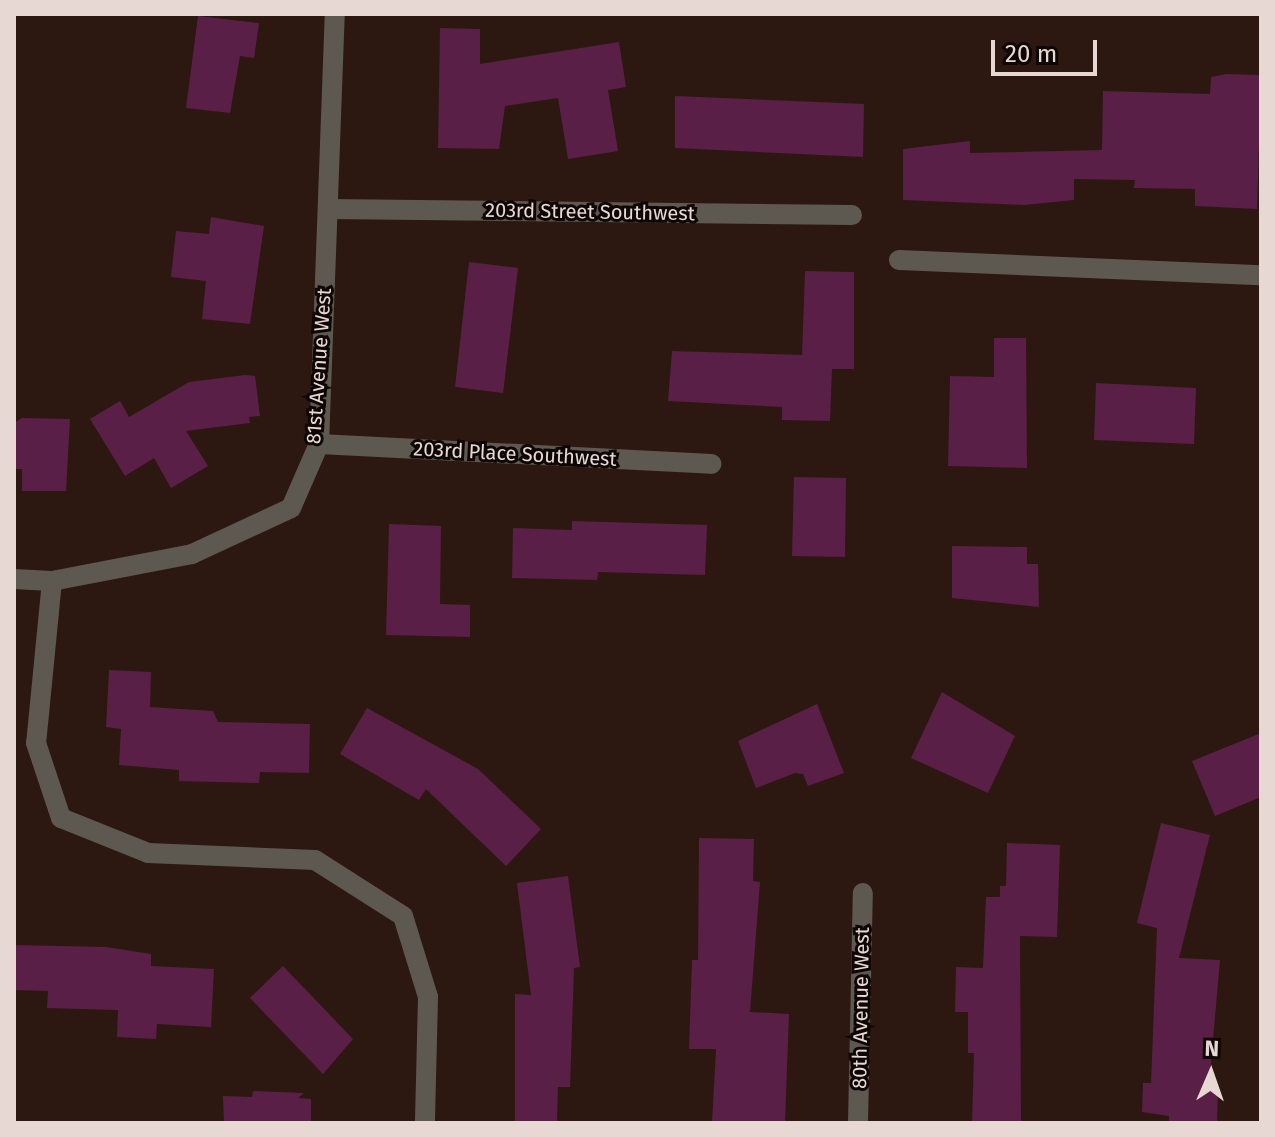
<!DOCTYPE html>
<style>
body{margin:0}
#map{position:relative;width:1275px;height:1137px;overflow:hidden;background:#2c1810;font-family:"Fira Sans",sans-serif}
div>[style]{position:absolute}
.building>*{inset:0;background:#5a1f46}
.minor>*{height:20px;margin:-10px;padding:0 10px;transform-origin:10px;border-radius:10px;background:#5d5950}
span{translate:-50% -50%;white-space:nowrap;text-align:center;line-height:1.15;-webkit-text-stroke:6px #0e0604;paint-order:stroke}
.street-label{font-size:20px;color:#e7d8d3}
.frame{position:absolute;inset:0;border:16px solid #e7d8d3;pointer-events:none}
.north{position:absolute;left:1171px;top:1033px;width:80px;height:80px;-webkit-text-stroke:6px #0e0604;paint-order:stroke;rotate:2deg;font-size:22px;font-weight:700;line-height:32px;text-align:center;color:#e7d8d3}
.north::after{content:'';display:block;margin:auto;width:28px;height:36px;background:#e7d8d3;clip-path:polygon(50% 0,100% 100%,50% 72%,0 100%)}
.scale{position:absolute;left:991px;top:40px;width:106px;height:36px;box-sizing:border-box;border:4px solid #e7d8d3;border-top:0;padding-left:10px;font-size:24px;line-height:28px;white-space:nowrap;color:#e7d8d3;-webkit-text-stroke:6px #0e0604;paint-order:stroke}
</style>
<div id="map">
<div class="building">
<i style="clip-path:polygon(198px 16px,259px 23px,254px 58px,240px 56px,230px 113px,186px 108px)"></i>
<i style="clip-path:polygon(440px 28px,480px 29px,480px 64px,619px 42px,626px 87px,608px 90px,618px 151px,568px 159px,558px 98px,505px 106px,499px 149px,438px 148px)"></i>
<i style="clip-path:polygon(1226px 74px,1259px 75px,1261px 81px,1257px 209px,1195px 206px,1195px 189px,1134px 188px,1135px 180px,1074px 179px,1074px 200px,1024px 205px,903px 200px,903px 149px,970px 141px,970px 153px,1102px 150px,1103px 91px,1210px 94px,1211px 77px)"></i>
<i style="clip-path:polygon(675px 96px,864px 104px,863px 157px,675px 148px)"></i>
<i style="clip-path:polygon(211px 217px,264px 226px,250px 324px,202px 319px,206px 281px,171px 277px,176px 231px,209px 234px)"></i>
<i style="clip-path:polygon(469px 262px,518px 268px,503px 393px,455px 387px)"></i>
<i style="clip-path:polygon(805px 271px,854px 272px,854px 369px,832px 369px,830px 421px,782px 420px,782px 407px,668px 401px,672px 351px,802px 355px)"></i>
<i style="clip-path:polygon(994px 338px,1026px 338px,1027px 468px,948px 466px,950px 376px,994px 377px)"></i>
<i style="clip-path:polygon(245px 375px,255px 376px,260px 416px,249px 417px,250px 423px,186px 431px,208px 466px,171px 488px,154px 458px,125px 476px,90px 419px,120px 401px,129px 417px,189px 382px)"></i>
<i style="clip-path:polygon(1096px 383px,1196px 388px,1194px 444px,1094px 440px)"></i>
<i style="clip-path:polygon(22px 418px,70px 419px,66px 491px,22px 491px,22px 469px,14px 469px,14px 423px)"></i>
<i style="clip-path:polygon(794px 477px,846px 478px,845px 557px,792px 556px)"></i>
<i style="clip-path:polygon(572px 521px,707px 525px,705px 575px,598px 572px,597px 580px,512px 578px,513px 528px,572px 530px)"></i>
<i style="clip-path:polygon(389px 524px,441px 526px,440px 604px,470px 605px,470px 637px,386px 635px)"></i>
<i style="clip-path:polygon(952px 546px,1027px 547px,1027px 564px,1038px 564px,1039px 607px,952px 598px)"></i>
<i style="clip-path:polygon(109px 670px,151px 672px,150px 707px,213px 711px,218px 722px,310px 724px,309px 773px,260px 772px,259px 783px,179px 781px,179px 770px,119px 765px,121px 729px,106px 727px)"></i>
<i style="clip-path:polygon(942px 692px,1015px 736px,988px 793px,911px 758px)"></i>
<i style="clip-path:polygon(817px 704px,844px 773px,808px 786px,803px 774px,795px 773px,756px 788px,738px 741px)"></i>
<i style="clip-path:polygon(367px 708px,478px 769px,541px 829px,506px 866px,426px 789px,419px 800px,340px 754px)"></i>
<i style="clip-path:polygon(1261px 733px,1261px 797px,1215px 816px,1192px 761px)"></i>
<i style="clip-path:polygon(1161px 823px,1210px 835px,1179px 958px,1220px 960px,1209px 1085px,1218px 1086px,1217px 1123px,1169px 1123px,1169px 1116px,1142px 1112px,1143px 1083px,1151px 1083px,1157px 928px,1137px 923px)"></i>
<i style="clip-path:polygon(699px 838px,754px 839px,753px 881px,760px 882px,750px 1012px,789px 1014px,785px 1123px,712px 1123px,716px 1049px,689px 1049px,692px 960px,698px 960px)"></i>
<i style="clip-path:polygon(1007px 843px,1060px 845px,1057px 937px,1020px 936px,1021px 1123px,972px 1123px,974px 1053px,968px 1053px,968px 1012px,955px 1012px,956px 967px,983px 968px,986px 897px,1000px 897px,1000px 886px,1006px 886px)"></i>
<i style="clip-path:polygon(568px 876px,580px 967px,574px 968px,570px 1087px,558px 1087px,557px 1123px,515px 1123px,515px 994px,531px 995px,517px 883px)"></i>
<i style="clip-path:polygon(14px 945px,106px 947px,151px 954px,151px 966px,214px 969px,211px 1027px,157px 1024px,156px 1039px,117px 1037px,118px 1010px,47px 1008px,48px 991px,14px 990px)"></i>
<i style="clip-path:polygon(283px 966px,353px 1039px,323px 1074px,250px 998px)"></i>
<i style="clip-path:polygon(253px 1091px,304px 1093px,298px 1098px,311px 1099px,311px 1123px,224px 1123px,223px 1096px,252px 1097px)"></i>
</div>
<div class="minor">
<i style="left:328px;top:209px;width:524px;rotate:0.66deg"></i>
<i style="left:899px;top:260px;width:362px;rotate:2.4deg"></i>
<i style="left:319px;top:444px;width:393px;rotate:2.9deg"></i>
<i style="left:14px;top:579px;width:38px;rotate:3deg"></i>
<i style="left:52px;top:581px;width:143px;rotate:-10.9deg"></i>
<i style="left:192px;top:554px;width:109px;rotate:-24.9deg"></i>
<i style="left:291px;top:508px;width:70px;rotate:-66.4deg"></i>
<i style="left:319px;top:444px;width:430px;rotate:-87.9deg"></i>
<i style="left:52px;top:581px;width:163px;rotate:95.6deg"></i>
<i style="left:36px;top:743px;width:79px;rotate:71.6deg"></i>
<i style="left:61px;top:818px;width:94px;rotate:21.9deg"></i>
<i style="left:148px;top:853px;width:167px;rotate:2.4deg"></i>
<i style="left:315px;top:860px;width:104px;rotate:32.5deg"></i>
<i style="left:403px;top:916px;width:85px;rotate:72.8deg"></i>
<i style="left:428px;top:997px;width:126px;rotate:91.4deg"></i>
<i style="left:858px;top:1123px;width:230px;rotate:-88.8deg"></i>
</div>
<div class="street-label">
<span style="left:590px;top:212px;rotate:1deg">203rd Street Southwest</span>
<span style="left:319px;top:366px;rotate:-86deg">81st Avenue West</span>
<span style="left:515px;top:454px;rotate:3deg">203rd Place Southwest</span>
<span style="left:861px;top:1008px;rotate:-89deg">80th Avenue West</span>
</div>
<div class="frame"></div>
<div class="north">N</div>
<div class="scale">20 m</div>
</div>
